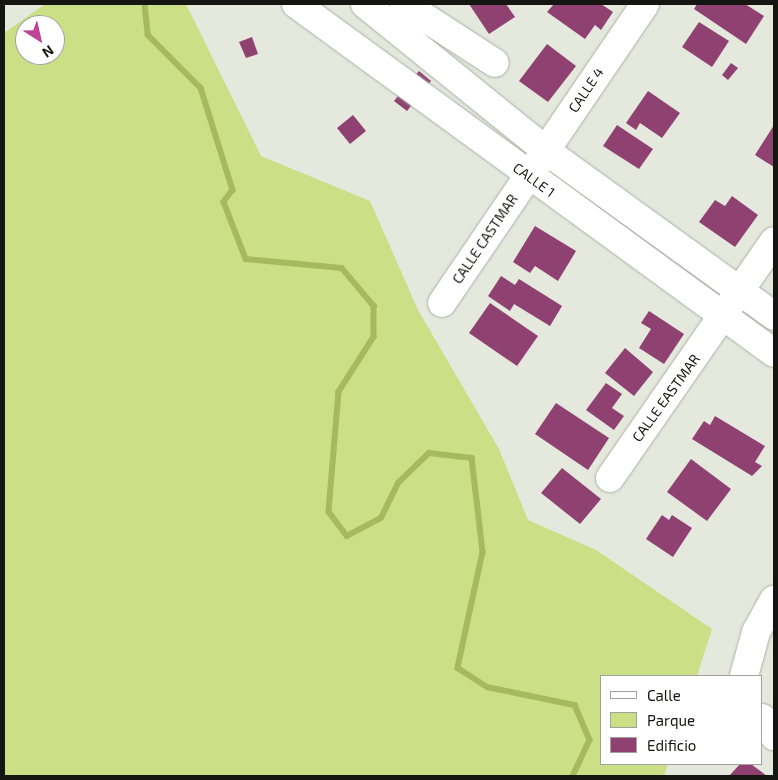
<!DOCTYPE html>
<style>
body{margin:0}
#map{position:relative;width:778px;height:780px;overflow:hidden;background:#e5e8dd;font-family:"Exo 2",sans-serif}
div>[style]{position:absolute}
.green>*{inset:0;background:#cbdf87}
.stream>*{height:5.5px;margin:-2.75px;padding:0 2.75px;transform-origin:2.75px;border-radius:2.75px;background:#a6b95d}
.building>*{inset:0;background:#8f4272}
.roads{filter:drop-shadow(0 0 1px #adb0a6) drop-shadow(0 0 1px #adb0a6)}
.minor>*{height:28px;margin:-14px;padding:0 14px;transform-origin:14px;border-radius:14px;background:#fff}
span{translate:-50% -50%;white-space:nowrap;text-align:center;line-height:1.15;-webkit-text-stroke:5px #fff;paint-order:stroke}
.street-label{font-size:14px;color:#151612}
.frame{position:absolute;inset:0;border:5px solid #151612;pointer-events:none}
.legend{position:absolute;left:600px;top:675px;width:162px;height:90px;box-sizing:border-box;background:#fff;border:1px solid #a1a2a0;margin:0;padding:6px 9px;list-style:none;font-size:15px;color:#151612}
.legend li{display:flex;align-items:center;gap:10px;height:25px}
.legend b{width:25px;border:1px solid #a1a2a0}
.north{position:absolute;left:15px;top:15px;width:50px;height:50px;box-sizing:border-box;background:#fff;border:1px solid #a1a2a0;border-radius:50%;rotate:145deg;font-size:14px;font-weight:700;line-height:20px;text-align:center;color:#151612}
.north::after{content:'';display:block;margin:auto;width:18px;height:22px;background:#be4394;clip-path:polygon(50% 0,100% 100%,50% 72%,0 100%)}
</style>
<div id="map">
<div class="green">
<i style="clip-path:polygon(evenodd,45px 4px,186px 4px,261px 156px,370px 201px,418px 310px,499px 449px,528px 520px,596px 550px,712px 629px,697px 676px,602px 676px,602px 764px,668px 764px,664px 776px,4px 776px,4px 33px,45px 4px,25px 25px,55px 25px,55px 55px,25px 55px,25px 25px)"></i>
</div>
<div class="stream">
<i style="left:145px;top:4px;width:31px;rotate:84deg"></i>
<i style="left:148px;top:35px;width:75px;rotate:45deg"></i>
<i style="left:201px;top:88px;width:107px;rotate:72.6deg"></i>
<i style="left:233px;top:190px;width:15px;rotate:127deg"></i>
<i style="left:224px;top:202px;width:61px;rotate:68.9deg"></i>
<i style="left:246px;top:259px;width:96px;rotate:5.4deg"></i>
<i style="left:342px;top:268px;width:50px;rotate:49.9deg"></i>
<i style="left:374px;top:306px;width:31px;rotate:90deg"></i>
<i style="left:374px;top:337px;width:65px;rotate:122.5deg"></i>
<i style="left:339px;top:392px;width:120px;rotate:94.8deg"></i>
<i style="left:329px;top:512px;width:30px;rotate:53deg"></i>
<i style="left:347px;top:536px;width:38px;rotate:-28deg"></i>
<i style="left:381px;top:518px;width:39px;rotate:-64deg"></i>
<i style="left:398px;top:483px;width:43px;rotate:-44.1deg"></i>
<i style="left:429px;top:453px;width:43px;rotate:6.6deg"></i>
<i style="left:472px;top:458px;width:95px;rotate:83.3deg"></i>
<i style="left:483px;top:552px;width:119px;rotate:102.2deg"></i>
<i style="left:458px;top:668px;width:35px;rotate:33deg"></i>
<i style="left:487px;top:687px;width:90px;rotate:11.6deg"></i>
<i style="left:575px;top:705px;width:38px;rotate:67deg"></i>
<i style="left:590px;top:740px;width:40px;rotate:115deg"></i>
</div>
<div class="building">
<i style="clip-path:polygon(469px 4px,506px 4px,515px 17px,489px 34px)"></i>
<i style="clip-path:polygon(554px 4px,601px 4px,613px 12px,601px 30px,595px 25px,585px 39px,547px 12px)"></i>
<i style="clip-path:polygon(697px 4px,745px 4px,764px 16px,746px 44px,694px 9px)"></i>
<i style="clip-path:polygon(699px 22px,729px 41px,712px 67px,682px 47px)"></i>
<i style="clip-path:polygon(252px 37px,258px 54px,246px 58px,239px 42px)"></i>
<i style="clip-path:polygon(547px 44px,576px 66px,548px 102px,519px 81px)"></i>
<i style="clip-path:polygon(731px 63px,738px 68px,728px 80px,722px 75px)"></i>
<i style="clip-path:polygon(419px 71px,431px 81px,407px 111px,394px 101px)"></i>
<i style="clip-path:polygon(648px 91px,680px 113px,662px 138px,640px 123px,636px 130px,626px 123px)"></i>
<i style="clip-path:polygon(353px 115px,366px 131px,350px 144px,337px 128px)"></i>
<i style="clip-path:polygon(617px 125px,653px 149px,639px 169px,603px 146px)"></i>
<i style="clip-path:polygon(774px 125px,774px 167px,755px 155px)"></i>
<i style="clip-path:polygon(732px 196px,758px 215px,735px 247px,699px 222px,715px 200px,725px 206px)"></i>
<i style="clip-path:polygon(535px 226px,576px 251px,558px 281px,535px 266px,530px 273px,513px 262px)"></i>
<i style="clip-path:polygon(501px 276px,515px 285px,519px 279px,562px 306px,550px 326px,514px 304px,510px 311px,488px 296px)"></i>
<i style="clip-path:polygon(490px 303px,538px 336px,517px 366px,469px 333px)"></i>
<i style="clip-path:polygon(649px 311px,684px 334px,664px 364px,639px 348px,651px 329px,641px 323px)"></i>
<i style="clip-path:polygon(625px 348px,653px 372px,634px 396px,605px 373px)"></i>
<i style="clip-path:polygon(606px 383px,622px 394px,612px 408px,624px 416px,614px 430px,586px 410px)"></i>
<i style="clip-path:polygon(556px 403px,609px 438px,588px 470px,535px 434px)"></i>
<i style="clip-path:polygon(715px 416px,765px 446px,755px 462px,762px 466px,752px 476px,692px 439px,704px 421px,710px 425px)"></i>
<i style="clip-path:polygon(691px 459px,731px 489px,707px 521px,667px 492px)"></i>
<i style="clip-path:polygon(562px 468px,601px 499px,580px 524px,541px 493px)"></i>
<i style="clip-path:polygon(662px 515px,669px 520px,672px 515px,692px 528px,673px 557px,646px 539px)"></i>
<i style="clip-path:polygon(740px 764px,751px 764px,767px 776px,729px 776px)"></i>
</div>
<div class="roads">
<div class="minor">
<i style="left:296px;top:4px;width:592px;rotate:36.13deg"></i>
<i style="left:365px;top:4px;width:232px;rotate:39deg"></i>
<i style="left:545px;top:150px;width:283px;rotate:35.9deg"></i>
<i style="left:404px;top:4px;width:108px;rotate:33deg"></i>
<i style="left:442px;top:303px;width:361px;rotate:-55.8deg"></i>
<i style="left:610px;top:478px;width:288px;rotate:-55.3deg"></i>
<i style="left:744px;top:676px;width:46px;rotate:-74.7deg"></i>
<i style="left:756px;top:632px;width:37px;rotate:-61deg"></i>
<i style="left:762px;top:718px;width:22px;rotate:56deg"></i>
</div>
</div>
<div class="street-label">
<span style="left:586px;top:90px;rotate:-56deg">CALLE 4</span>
<span style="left:534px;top:180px;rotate:36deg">CALLE 1</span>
<span style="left:485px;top:239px;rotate:-56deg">CALLE CASTMAR</span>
<span style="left:666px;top:398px;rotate:-54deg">CALLE EASTMAR</span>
</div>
<div class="frame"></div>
<ul class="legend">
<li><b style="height:6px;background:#fff"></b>Calle</li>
<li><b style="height:14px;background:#cbdf87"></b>Parque</li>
<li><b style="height:14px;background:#8f4272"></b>Edificio</li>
</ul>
<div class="north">N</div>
</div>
